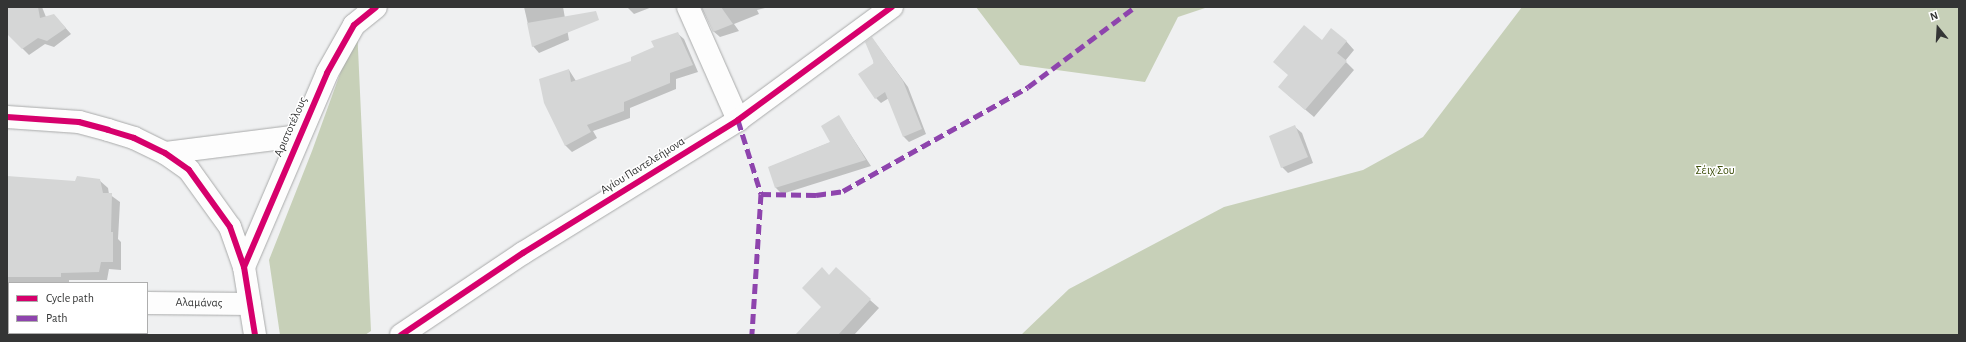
<!DOCTYPE html>
<meta charset="utf-8">
<style>
body{margin:0}
#map{position:relative;width:1966px;height:342px;overflow:hidden;background:#eff0f1;font-family:"Alegreya Sans",sans-serif}
div>[style]{position:absolute}
.forest>*{inset:0;background:#c7d0b8}
.shadow>*{inset:0;background:#0003}
.building>*{inset:0;background:#d5d6d6}
.roads{filter:drop-shadow(0 0 1px #a9aaaa) drop-shadow(0 0 1px #a9aaaa)}
.minor>*{height:22px;margin:-11px;padding:0 11px;transform-origin:11px;border-radius:11px;background:#fdfdfd}
.quiet>*{height:5px;margin-top:-2.5px;transform-origin:0;background:repeating-linear-gradient(90deg,#8e44ad 0 10px,transparent 0 15px)}
.cycleway>*{height:6px;margin:-3px;padding:0 3px;transform-origin:3px;border-radius:3px;background:#d6006c}
span{translate:-50% -50%;white-space:nowrap;text-align:center;line-height:1.15;-webkit-text-stroke:3px #fff;paint-order:stroke}
.street-label{font-size:12px;color:#343535}
.park-label{font-size:12px;color:#40510e}
.frame{position:absolute;inset:0;border:8px solid #343535;pointer-events:none}
.legend{position:absolute;left:8px;top:282px;width:140px;height:52px;box-sizing:border-box;background:#fff;border:1px solid #aeaeae;margin:0;padding:5px 7px;list-style:none;font-size:12px;color:#343535}
.legend li{display:flex;align-items:center;gap:8px;height:20px}
.legend b{width:20px;border:1px solid #aeaeae}
.north{position:absolute;left:1918px;top:8px;width:40px;height:40px;-webkit-text-stroke:3px #fff;paint-order:stroke;rotate:342deg;font-size:11px;font-weight:700;line-height:16px;text-align:center;color:#343535}
.north::after{content:'';display:block;margin:auto;width:14px;height:18px;background:#343535;clip-path:polygon(50% 0,100% 100%,50% 72%,0 100%)}
</style>
<div id="map">
<div class="forest">
<i style="clip-path:polygon(976px 7px,1208px 7px,1178px 17px,1145px 82px,1020px 65px)"></i>
<i style="clip-path:polygon(1522px 7px,1959px 7px,1959px 335px,1021px 335px,1069px 289px,1224px 207px,1363px 170px,1423px 137px)"></i>
<i style="clip-path:polygon(357px 27px,371px 331px,365px 335px,280px 335px,269px 260px,312px 151px)"></i>
</div>
<div class="shadow">
<i style="clip-path:polygon(7px 7px,42px 7px,46px 17px,54px 15px,71px 34px,54px 47px,45px 44px,29px 55px,7px 33px)"></i>
<i style="clip-path:polygon(524px 7px,563px 7px,569px 40px,539px 53px,533px 46px)"></i>
<i style="clip-path:polygon(627px 7px,652px 7px,634px 14px)"></i>
<i style="clip-path:polygon(701px 7px,769px 7px,757px 10px,759px 14px,734px 24px,739px 31px,720px 37px,713px 31px)"></i>
<i style="clip-path:polygon(677px 33px,684px 39px,698px 72px,676px 79px,676px 89px,630px 108px,630px 118px,593px 131px,597px 138px,572px 152px,565px 145px,569px 70px,576px 81px,632px 62px)"></i>
<i style="clip-path:polygon(872px 38px,908px 87px,926px 134px,909px 142px,904px 137px,889px 98px,881px 103px,876px 98px)"></i>
<i style="clip-path:polygon(1322px 41px,1346px 41px,1354px 50px,1345px 61px,1354px 70px,1314px 117px,1288px 95px)"></i>
<i style="clip-path:polygon(839px 117px,871px 166px,782px 194px,776px 188px,770px 167px,831px 142px)"></i>
<i style="clip-path:polygon(1295px 127px,1302px 133px,1313px 163px,1288px 173px,1282px 167px)"></i>
<i style="clip-path:polygon(7px 177px,76px 182px,99px 180px,108px 188px,109px 194px,120px 202px,118px 239px,121px 242px,121px 270px,109px 269px,107px 280px,69px 280px,69px 283px,9px 283px,7px 286px)"></i>
<i style="clip-path:polygon(829px 276px,870px 300px,879px 308px,854px 335px,802px 335px,823px 307px)"></i>
</div>
<div class="building">
<i style="clip-path:polygon(7px 7px,38px 7px,40px 18px,54px 14px,66px 28px,47px 41px,38px 38px,22px 49px,7px 34px)"></i>
<i style="clip-path:polygon(702px 7px,721px 7px,733px 24px,713px 32px)"></i>
<i style="clip-path:polygon(596px 11px,599px 20px,532px 47px,527px 23px)"></i>
<i style="clip-path:polygon(1304px 25px,1322px 40px,1331px 28px,1347px 41px,1337px 53px,1347px 61px,1305px 110px,1278px 87px,1288px 75px,1273px 62px)"></i>
<i style="clip-path:polygon(678px 32px,693px 65px,670px 73px,670px 83px,624px 102px,624px 111px,587px 125px,591px 132px,565px 146px,544px 103px,539px 79px,569px 69px,571px 82px,631px 61px,631px 57px,654px 47px,651px 41px)"></i>
<i style="clip-path:polygon(872px 37px,903px 81px,922px 129px,903px 137px,885px 92px,875px 99px,858px 74px,874px 63px,865px 42px)"></i>
<i style="clip-path:polygon(839px 115px,866px 160px,775px 188px,768px 167px,830px 142px,821px 126px)"></i>
<i style="clip-path:polygon(1295px 125px,1308px 157px,1281px 168px,1269px 136px)"></i>
<i style="clip-path:polygon(7px 176px,75px 181px,77px 176px,100px 179px,103px 193px,112px 193px,111px 232px,113px 232px,113px 262px,101px 262px,99px 272px,61px 273px,61px 277px,7px 277px)"></i>
<i style="clip-path:polygon(822px 267px,829px 275px,836px 267px,871px 299px,838px 335px,795px 335px,821px 307px,802px 288px)"></i>
</div>
<div class="roads">
<div class="minor">
<i style="left:688px;top:7px;width:124px;rotate:66.1deg"></i>
<i style="left:7px;top:117px;width:72px;rotate:4deg"></i>
<i style="left:79px;top:122px;width:30px;rotate:15deg"></i>
<i style="left:108px;top:130px;width:27px;rotate:17deg"></i>
<i style="left:134px;top:138px;width:34px;rotate:26deg"></i>
<i style="left:165px;top:153px;width:29px;rotate:35deg"></i>
<i style="left:189px;top:170px;width:70px;rotate:54.3deg"></i>
<i style="left:230px;top:227px;width:42px;rotate:70.7deg"></i>
<i style="left:244px;top:267px;width:69px;rotate:80.8deg"></i>
<i style="left:165px;top:153px;width:135px;rotate:-7.2deg"></i>
<i style="left:244px;top:267px;width:211px;rotate:-66.8deg"></i>
<i style="left:327px;top:73px;width:55px;rotate:-60.6deg"></i>
<i style="left:354px;top:25px;width:28px;rotate:-39deg"></i>
<i style="left:7px;top:301px;width:2px"></i>
<i style="left:147px;top:303px;width:103px;rotate:0.6deg"></i>
<i style="left:401px;top:335px;width:147px;rotate:-33.9deg"></i>
<i style="left:523px;top:253px;width:253px;rotate:-31.7deg"></i>
<i style="left:738px;top:120px;width:191px;rotate:-36.3deg"></i>
</div>
</div>
<div class="quiet">
<i style="left:738px;top:120px;width:77px;rotate:72.7deg"></i>
<i style="left:761px;top:194px;width:141px;rotate:93.7deg"></i>
<i style="left:761px;top:194px;width:55px;rotate:1deg"></i>
<i style="left:816px;top:195px;width:27px;rotate:-8deg"></i>
<i style="left:843px;top:191px;width:212px;rotate:-29.3deg"></i>
<i style="left:1028px;top:87px;width:134px;rotate:-36.8deg"></i>
</div>
<div class="cycleway">
<i style="left:7px;top:117px;width:72px;rotate:4deg"></i>
<i style="left:79px;top:122px;width:30px;rotate:15deg"></i>
<i style="left:108px;top:130px;width:27px;rotate:17deg"></i>
<i style="left:134px;top:138px;width:34px;rotate:26deg"></i>
<i style="left:165px;top:153px;width:29px;rotate:35deg"></i>
<i style="left:189px;top:170px;width:70px;rotate:54.3deg"></i>
<i style="left:230px;top:227px;width:42px;rotate:70.7deg"></i>
<i style="left:244px;top:267px;width:69px;rotate:80.8deg"></i>
<i style="left:244px;top:267px;width:211px;rotate:-66.8deg"></i>
<i style="left:327px;top:73px;width:55px;rotate:-60.6deg"></i>
<i style="left:354px;top:25px;width:28px;rotate:-39deg"></i>
<i style="left:401px;top:335px;width:147px;rotate:-33.9deg"></i>
<i style="left:523px;top:253px;width:253px;rotate:-31.7deg"></i>
<i style="left:738px;top:120px;width:191px;rotate:-36.3deg"></i>
</div>
<div class="street-label">
<span style="left:291px;top:127px;rotate:-66deg">Αριστοτέλους</span>
<span style="left:643px;top:166px;rotate:-32deg">Αγίου Παντελεήμονα</span>
<span style="left:199px;top:303px;rotate:1deg">Αλαμάνας</span>
</div>
<div class="park-label">
<span style="left:1715px;top:171px">Σέιχ Σου</span>
</div>
<div class="frame"></div>
<ul class="legend">
<li><b style="height:5px;background:#d6006c"></b>Cycle path</li>
<li><b style="height:5px;background:#8e44ad"></b>Path</li>
</ul>
<div class="north">N</div>
</div>
